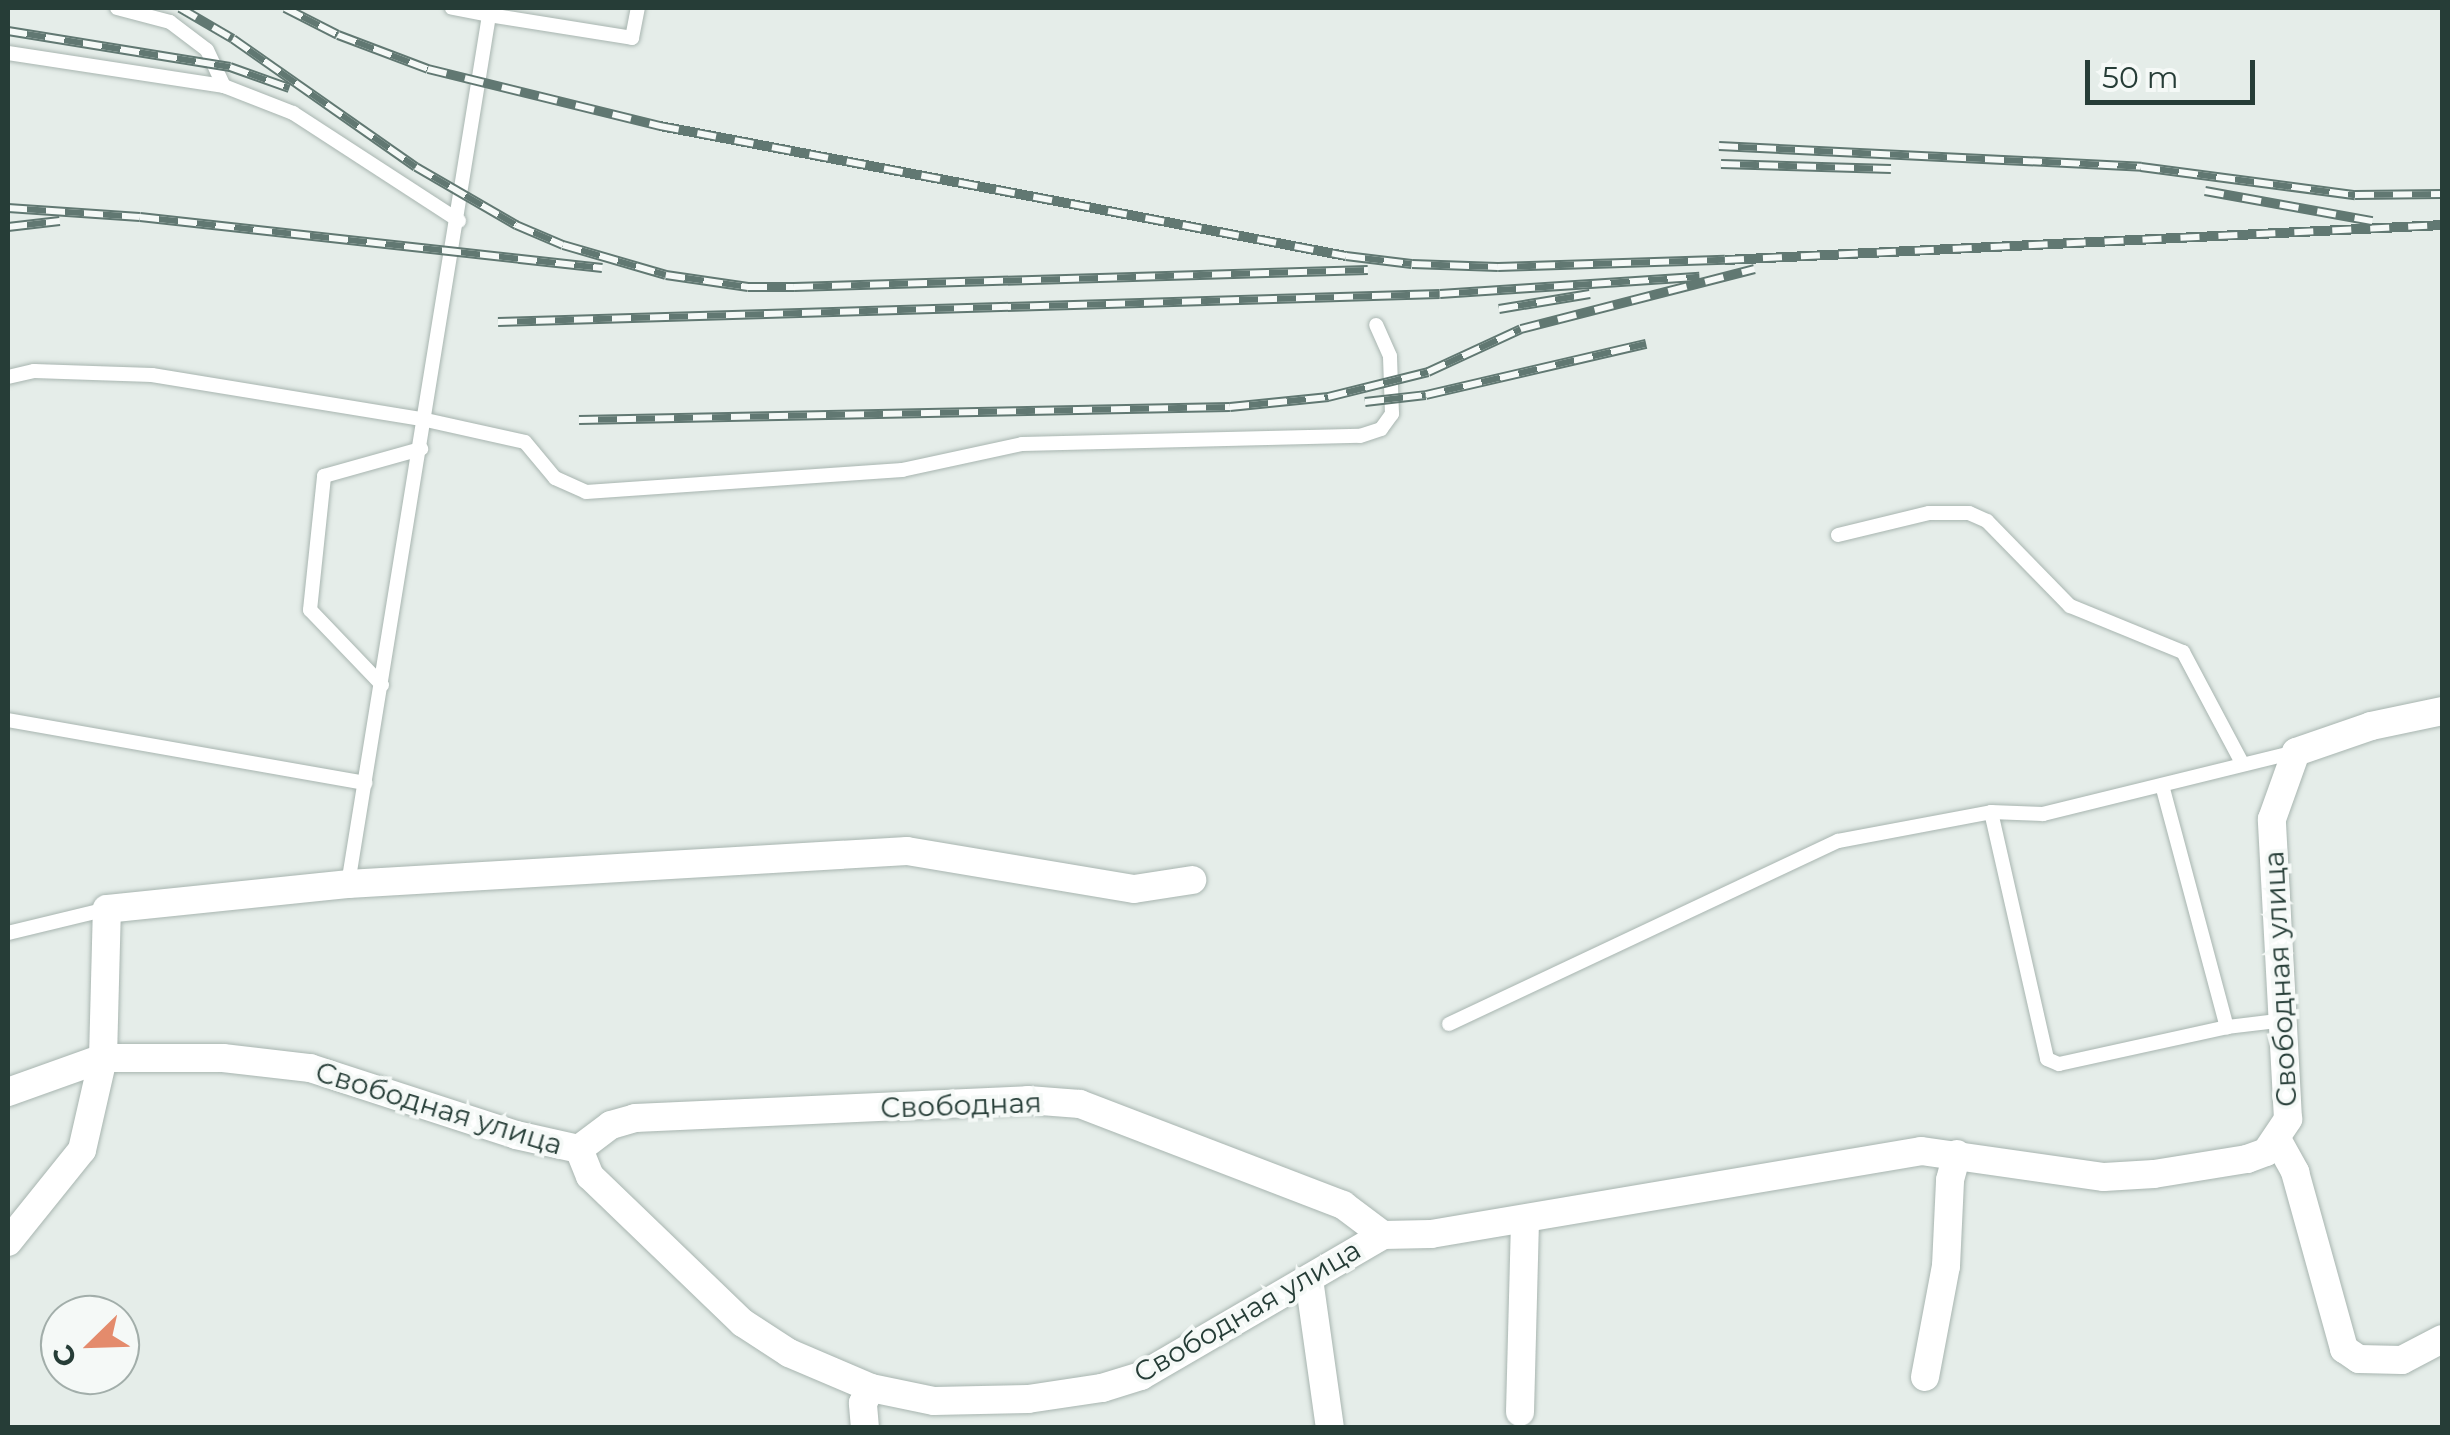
<!DOCTYPE html>
<meta charset="utf-8">
<style>
body{margin:0}
#map{position:relative;width:2450px;height:1435px;overflow:hidden;background:#e5ede9;font-family:Montserrat,sans-serif}
div>[style]{position:absolute}
.roads{filter:drop-shadow(0 0 2px #a8b5b0) drop-shadow(0 0 2px #a8b5b0)}
.service>*{height:14px;margin:-7px;padding:0 7px;transform-origin:7px;border-radius:7px;background:#fff}
.minor>*{height:28px;margin:-14px;padding:0 14px;transform-origin:14px;border-radius:14px;background:#fff}
.rail>*{height:10px;margin-top:-5px;transform-origin:0;background:repeating-linear-gradient(90deg,#f5f9f7 0 19px,#617872 0 38px);box-sizing:border-box;border-block:2px solid #617872}
span{translate:-50% -50%;white-space:nowrap;text-align:center;line-height:1.15;-webkit-text-stroke:8px #f5f9f7;paint-order:stroke}
.street-label{font-size:28px;color:#263d37}
.frame{position:absolute;inset:0;border:10px solid #263d37;pointer-events:none}
.north{position:absolute;left:40px;top:1295px;width:100px;height:100px;box-sizing:border-box;background:#f5f9f7;border:2px solid #a2aeaa;border-radius:50%;rotate:247deg;font-size:28px;font-weight:700;line-height:40px;text-align:center;color:#263d37}
.north::after{content:'';display:block;margin:auto;width:35px;height:45px;background:#e48b6c;clip-path:polygon(50% 0,100% 100%,50% 72%,0 100%)}
.scale{position:absolute;left:2085px;top:60px;width:170px;height:45px;box-sizing:border-box;border:5px solid #263d37;border-top:0;padding-left:12px;font-size:30px;line-height:35px;white-space:nowrap;color:#263d37;-webkit-text-stroke:8px #f5f9f7;paint-order:stroke}
</style>
<div id="map">
<div class="roads">
<div class="service">
<i style="left:117px;top:8px;width:55px;rotate:14.8deg"></i>
<i style="left:170px;top:22px;width:46px;rotate:37.1deg"></i>
<i style="left:207px;top:50px;width:40px;rotate:65deg"></i>
<i style="left:489px;top:15px;width:145px;rotate:9.1deg"></i>
<i style="left:632px;top:38px;width:31px;rotate:-79deg"></i>
<i style="left:8px;top:53px;width:219px;rotate:8.7deg"></i>
<i style="left:224px;top:86px;width:74px;rotate:21.4deg"></i>
<i style="left:293px;top:113px;width:198px;rotate:33deg"></i>
<i style="left:8px;top:377px;width:27px;rotate:-13deg"></i>
<i style="left:34px;top:371px;width:118px;rotate:1.9deg"></i>
<i style="left:152px;top:375px;width:278px;rotate:9.3deg"></i>
<i style="left:426px;top:420px;width:101px;rotate:12.5deg"></i>
<i style="left:525px;top:442px;width:47px;rotate:50.2deg"></i>
<i style="left:555px;top:478px;width:34px;rotate:24deg"></i>
<i style="left:586px;top:492px;width:317px;rotate:-4deg"></i>
<i style="left:902px;top:470px;width:123px;rotate:-12.2deg"></i>
<i style="left:1022px;top:444px;width:338px;rotate:-1.4deg"></i>
<i style="left:1360px;top:436px;width:22px;rotate:-18deg"></i>
<i style="left:1381px;top:429px;width:19px;rotate:-54deg"></i>
<i style="left:1392px;top:414px;width:58px;rotate:-92deg"></i>
<i style="left:1390px;top:356px;width:34px;rotate:-114deg"></i>
<i style="left:1838px;top:535px;width:94px;rotate:-13.6deg"></i>
<i style="left:1929px;top:513px;width:40px"></i>
<i style="left:1969px;top:513px;width:20px;rotate:24deg"></i>
<i style="left:1987px;top:521px;width:119px;rotate:45.7deg"></i>
<i style="left:2070px;top:606px;width:122px;rotate:22.2deg"></i>
<i style="left:2183px;top:652px;width:126px;rotate:62deg"></i>
<i style="left:382px;top:685px;width:104px;rotate:-133.8deg"></i>
<i style="left:310px;top:610px;width:135px;rotate:-84deg"></i>
<i style="left:324px;top:476px;width:101px;rotate:-15.6deg"></i>
<i style="left:8px;top:720px;width:363px;rotate:10deg"></i>
<i style="left:2162px;top:785px;width:251px;rotate:75deg"></i>
<i style="left:2227px;top:1027px;width:58px;rotate:-6.9deg"></i>
<i style="left:1991px;top:812px;width:253px;rotate:77.2deg"></i>
<i style="left:2047px;top:1059px;width:13px;rotate:23deg"></i>
<i style="left:2059px;top:1064px;width:172px;rotate:-12.4deg"></i>
<i style="left:348px;top:884px;width:880px;rotate:-80.78deg"></i>
<i style="left:489px;top:15px;width:38px;rotate:-169deg"></i>
<i style="left:8px;top:933px;width:102px;rotate:-13.6deg"></i>
<i style="left:1449px;top:1024px;width:430px;rotate:-25.2deg"></i>
<i style="left:1838px;top:841px;width:156px;rotate:-10.7deg"></i>
<i style="left:1991px;top:812px;width:52px;rotate:2.2deg"></i>
<i style="left:2043px;top:814px;width:260px;rotate:-13.8deg"></i>
</div>
<div class="minor">
<i style="left:8px;top:1092px;width:101px;rotate:-19.7deg"></i>
<i style="left:103px;top:1058px;width:120px"></i>
<i style="left:223px;top:1058px;width:88px;rotate:6.6deg"></i>
<i style="left:310px;top:1068px;width:217px;rotate:18deg"></i>
<i style="left:516px;top:1135px;width:65px;rotate:12.5deg"></i>
<i style="left:2277px;top:1139px;width:38px;rotate:61deg"></i>
<i style="left:2295px;top:1172px;width:184px;rotate:74.5deg"></i>
<i style="left:2344px;top:1349px;width:18px;rotate:34deg"></i>
<i style="left:2359px;top:1359px;width:43px;rotate:1.3deg"></i>
<i style="left:2402px;top:1360px;width:45px;rotate:-27.7deg"></i>
<i style="left:579px;top:1149px;width:29px;rotate:68deg"></i>
<i style="left:590px;top:1176px;width:212px;rotate:43.9deg"></i>
<i style="left:743px;top:1323px;width:55px;rotate:33.1deg"></i>
<i style="left:789px;top:1353px;width:89px;rotate:23.1deg"></i>
<i style="left:871px;top:1388px;width:64px;rotate:11.7deg"></i>
<i style="left:934px;top:1401px;width:94px;rotate:-1.2deg"></i>
<i style="left:1028px;top:1399px;width:75px;rotate:-8.5deg"></i>
<i style="left:1102px;top:1388px;width:41px;rotate:-17.1deg"></i>
<i style="left:1141px;top:1376px;width:280px;rotate:-30.2deg"></i>
<i style="left:1383px;top:1235px;width:48px;rotate:-1.2deg"></i>
<i style="left:1431px;top:1234px;width:497px;rotate:-9.6deg"></i>
<i style="left:1921px;top:1151px;width:185px;rotate:8.1deg"></i>
<i style="left:2104px;top:1177px;width:50px;rotate:-3.4deg"></i>
<i style="left:2154px;top:1174px;width:94px;rotate:-9.2deg"></i>
<i style="left:2247px;top:1159px;width:20px;rotate:-20deg"></i>
<i style="left:2266px;top:1152px;width:40px;rotate:-56deg"></i>
<i style="left:2288px;top:1119px;width:300px;rotate:-93.1deg"></i>
<i style="left:2272px;top:819px;width:71px;rotate:-70.3deg"></i>
<i style="left:2296px;top:752px;width:79px;rotate:-19.1deg"></i>
<i style="left:2371px;top:726px;width:73px;rotate:-11.9deg"></i>
<i style="left:579px;top:1149px;width:40px;rotate:-37deg"></i>
<i style="left:611px;top:1125px;width:25px;rotate:-16deg"></i>
<i style="left:635px;top:1118px;width:393px;rotate:-2.6deg"></i>
<i style="left:1028px;top:1100px;width:52px;rotate:4.4deg"></i>
<i style="left:1080px;top:1104px;width:282px;rotate:21deg"></i>
<i style="left:1343px;top:1205px;width:50px;rotate:36.9deg"></i>
<i style="left:8px;top:1242px;width:118px;rotate:-51.2deg"></i>
<i style="left:82px;top:1150px;width:94px;rotate:-77.1deg"></i>
<i style="left:103px;top:1058px;width:149px;rotate:-88.5deg"></i>
<i style="left:107px;top:909px;width:242px;rotate:-5.9deg"></i>
<i style="left:348px;top:884px;width:560px;rotate:-3.38deg"></i>
<i style="left:907px;top:851px;width:230px;rotate:9.5deg"></i>
<i style="left:1134px;top:889px;width:59px;rotate:-8.8deg"></i>
<i style="left:1309px;top:1279px;width:150px;rotate:82deg"></i>
<i style="left:1925px;top:1377px;width:113px;rotate:-79.3deg"></i>
<i style="left:1946px;top:1266px;width:86px;rotate:-87.3deg"></i>
<i style="left:1950px;top:1180px;width:27px;rotate:-75deg"></i>
<i style="left:1520px;top:1412px;width:193px;rotate:-88.5deg"></i>
<i style="left:865px;top:1428px;width:25px;rotate:-95deg"></i>
<i style="left:863px;top:1403px;width:17px;rotate:-62deg"></i>
</div>
</div>
<div class="rail">
<i style="left:180px;top:8px;width:61px;rotate:30.3deg"></i>
<i style="left:233px;top:39px;width:223px;rotate:35deg"></i>
<i style="left:416px;top:167px;width:116px;rotate:30.1deg"></i>
<i style="left:516px;top:225px;width:51px;rotate:23.1deg"></i>
<i style="left:563px;top:245px;width:107px;rotate:16.2deg"></i>
<i style="left:666px;top:275px;width:83px;rotate:8.3deg"></i>
<i style="left:748px;top:287px;width:46px"></i>
<i style="left:794px;top:287px;width:574px;rotate:-1.7deg"></i>
<i style="left:285px;top:8px;width:59px;rotate:27deg"></i>
<i style="left:338px;top:35px;width:96px;rotate:20.7deg"></i>
<i style="left:428px;top:69px;width:239px;rotate:13.8deg"></i>
<i style="left:660px;top:126px;width:698px;rotate:10.73deg"></i>
<i style="left:1346px;top:256px;width:66px;rotate:6.9deg"></i>
<i style="left:1412px;top:264px;width:86px;rotate:2deg"></i>
<i style="left:1498px;top:267px;width:227px;rotate:-1.8deg"></i>
<i style="left:1725px;top:260px;width:718px;rotate:-2.79deg"></i>
<i style="left:8px;top:31px;width:225px;rotate:9.2deg"></i>
<i style="left:230px;top:67px;width:63px;rotate:19.6deg"></i>
<i style="left:1719px;top:146px;width:423px;rotate:2.8deg"></i>
<i style="left:2141px;top:167px;width:216px;rotate:7.5deg"></i>
<i style="left:2355px;top:195px;width:87px;rotate:-0.7deg"></i>
<i style="left:1721px;top:164px;width:170px;rotate:1.7deg"></i>
<i style="left:2205px;top:191px;width:170px;rotate:10.2deg"></i>
<i style="left:8px;top:208px;width:132px;rotate:3.9deg"></i>
<i style="left:140px;top:217px;width:465px;rotate:6.3deg"></i>
<i style="left:8px;top:227px;width:52px;rotate:-6.6deg"></i>
<i style="left:1499px;top:309px;width:92px;rotate:-9.4deg"></i>
<i style="left:498px;top:322px;width:942px;rotate:-1.7deg"></i>
<i style="left:1440px;top:294px;width:260px;rotate:-3.8deg"></i>
<i style="left:1365px;top:402px;width:61px;rotate:-6.5deg"></i>
<i style="left:1426px;top:395px;width:226px;rotate:-13.1deg"></i>
<i style="left:579px;top:420px;width:651px;rotate:-1.14deg"></i>
<i style="left:1230px;top:407px;width:99px;rotate:-5.8deg"></i>
<i style="left:1328px;top:397px;width:103px;rotate:-14deg"></i>
<i style="left:1428px;top:372px;width:102px;rotate:-24.8deg"></i>
<i style="left:1521px;top:329px;width:241px;rotate:-14.4deg"></i>
</div>
<div class="street-label">
<span style="left:2280px;top:979px;rotate:-93deg">Свободная улица</span>
<span style="left:961px;top:1105px;rotate:-2deg">Свободная</span>
<span style="left:439px;top:1108px;rotate:17deg">Свободная улица</span>
<span style="left:1247px;top:1311px;rotate:-30deg">Свободная улица</span>
</div>
<div class="frame"></div>
<div class="north">С</div>
<div class="scale">50 m</div>
</div>
